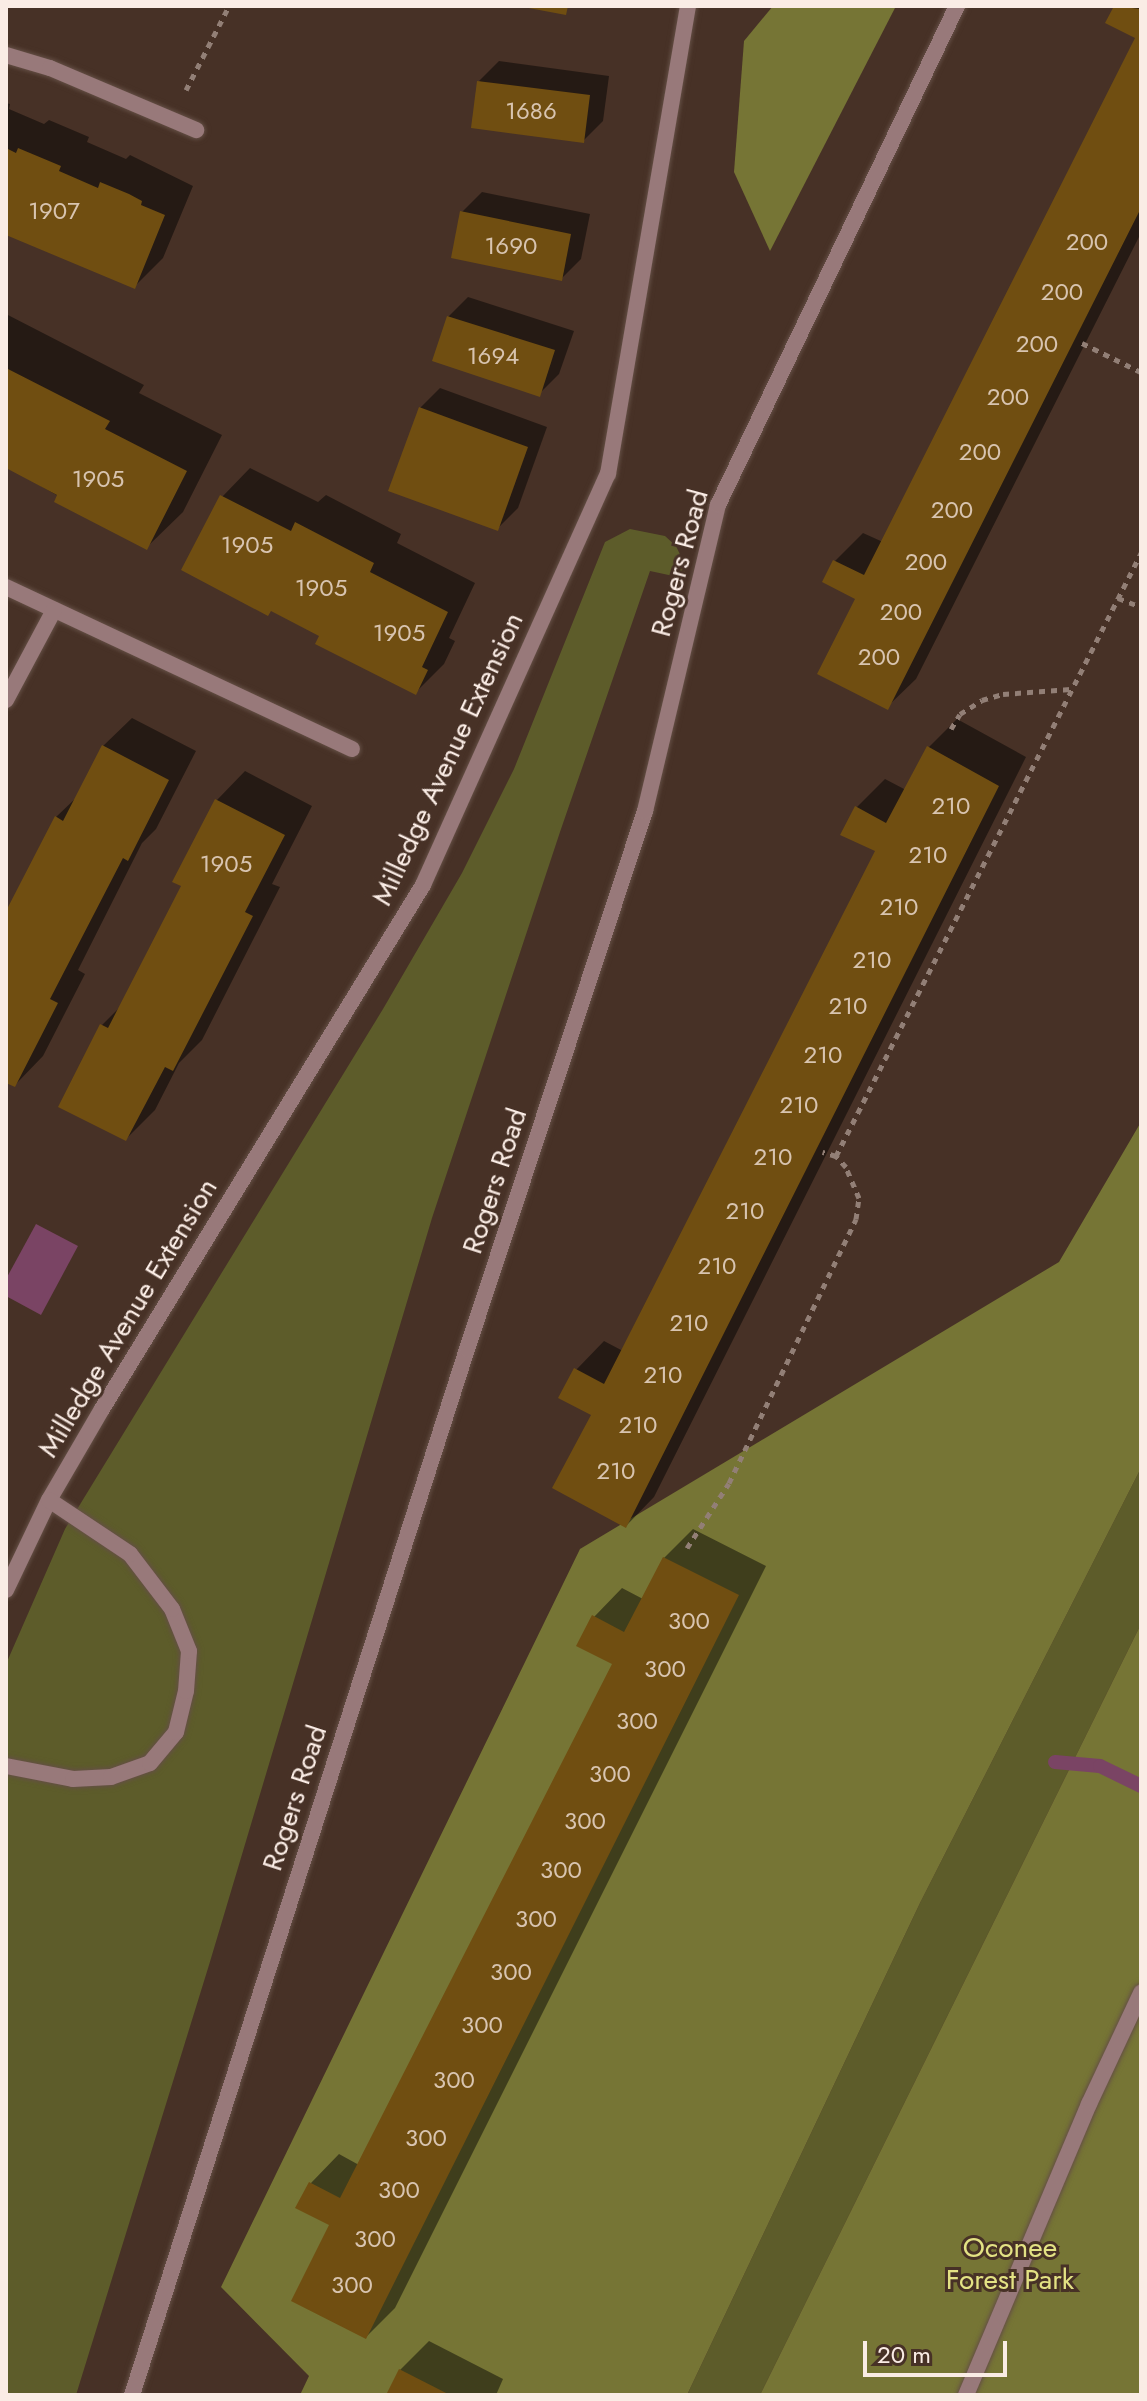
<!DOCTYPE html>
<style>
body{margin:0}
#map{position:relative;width:1147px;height:2401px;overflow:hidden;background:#473126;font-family:Jost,sans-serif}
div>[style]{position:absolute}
.green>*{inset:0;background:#5d5c2a}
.forest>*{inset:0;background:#767535}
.water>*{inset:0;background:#7a4464}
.shadow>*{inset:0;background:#0007}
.stream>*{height:14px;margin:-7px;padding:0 7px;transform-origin:7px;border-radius:7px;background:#7a4464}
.building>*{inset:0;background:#704e11}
.path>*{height:5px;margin-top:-2.5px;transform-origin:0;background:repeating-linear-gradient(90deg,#927f76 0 6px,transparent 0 12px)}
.roads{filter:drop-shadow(0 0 2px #644f45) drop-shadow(0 0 2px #644f45)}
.service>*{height:16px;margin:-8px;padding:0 8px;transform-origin:8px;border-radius:8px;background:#98797a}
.minor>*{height:16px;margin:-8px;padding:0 8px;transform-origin:8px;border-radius:8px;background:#98797a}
span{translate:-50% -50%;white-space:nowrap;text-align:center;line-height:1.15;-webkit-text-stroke:6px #473126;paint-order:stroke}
.number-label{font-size:24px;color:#d8c4b0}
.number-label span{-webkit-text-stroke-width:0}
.street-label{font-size:28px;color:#faece5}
.park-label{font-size:28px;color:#e3e284}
.frame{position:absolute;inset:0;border:8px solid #faece5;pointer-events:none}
.scale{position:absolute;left:863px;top:2341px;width:144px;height:36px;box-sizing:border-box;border:4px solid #faece5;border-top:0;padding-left:10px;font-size:24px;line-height:28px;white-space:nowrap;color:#faece5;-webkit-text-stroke:6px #473126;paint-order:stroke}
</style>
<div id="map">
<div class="green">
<i style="clip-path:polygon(630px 529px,665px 536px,676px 546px,686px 567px,684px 574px,678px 577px,650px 571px,560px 832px,432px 1218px,209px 1965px,76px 2395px,6px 2395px,6px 1664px,65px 1529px,383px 1009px,462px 873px,514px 769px,605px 542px)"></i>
<i style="clip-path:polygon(1141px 1468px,1141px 1624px,760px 2395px,687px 2395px,920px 1903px)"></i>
</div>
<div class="forest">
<i style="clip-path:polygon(773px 6px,896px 6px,770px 251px,734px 172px,744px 41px)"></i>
<i style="clip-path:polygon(1141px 1122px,1141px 1468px,920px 1903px,687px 2395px,300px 2395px,309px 2376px,221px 2287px,580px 1549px,1059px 1262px)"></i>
<i style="clip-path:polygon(1141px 1624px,1141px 2395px,760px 2395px)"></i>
</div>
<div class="water">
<i style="clip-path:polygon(36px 1224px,78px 1246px,41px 1315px,6px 1296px,6px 1279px)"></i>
</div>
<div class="shadow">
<i style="clip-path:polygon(1116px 6px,1141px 6px,1141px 233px,916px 679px,887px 707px,858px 598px,835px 561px,863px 533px,883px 542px,1138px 37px,1108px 22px)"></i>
<i style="clip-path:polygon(499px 61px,609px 76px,603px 121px,583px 141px,479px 81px)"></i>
<i style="clip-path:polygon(6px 103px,10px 104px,9px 109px,44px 124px,49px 120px,89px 137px,87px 142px,126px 159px,130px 155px,193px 186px,163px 258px,134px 287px,6px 233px)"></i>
<i style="clip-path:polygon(482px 192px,590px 214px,581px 259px,561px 279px,462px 212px)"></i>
<i style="clip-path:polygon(468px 297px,574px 331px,559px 374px,539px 394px,448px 317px)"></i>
<i style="clip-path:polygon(6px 314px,144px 385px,139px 393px,222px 435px,183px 512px,147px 547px,6px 466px)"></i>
<i style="clip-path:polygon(440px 388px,547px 427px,518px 508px,498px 528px,420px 408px)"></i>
<i style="clip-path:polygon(250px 468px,318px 502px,326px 495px,401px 534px,397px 543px,475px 583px,449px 638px,455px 641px,444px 664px,415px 693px,322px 635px,222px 497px)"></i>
<i style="clip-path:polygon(132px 718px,196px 751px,156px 829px,142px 843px,78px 970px,85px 974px,43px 1056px,15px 1085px,6px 1080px,6px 916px,56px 817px,78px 796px,103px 746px)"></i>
<i style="clip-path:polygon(957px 719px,1026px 757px,654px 1497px,626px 1526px,594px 1414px,576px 1370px,604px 1341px,623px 1351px,877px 851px,856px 808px,885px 779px,906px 790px,929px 747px)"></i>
<i style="clip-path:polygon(245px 771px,312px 806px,272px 884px,280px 887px,202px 1040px,179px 1063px,155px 1110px,126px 1139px,102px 1025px,122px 1005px,184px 885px,175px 881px,217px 800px)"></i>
<i style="clip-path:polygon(693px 1529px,766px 1566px,395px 2308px,366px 2337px,332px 2224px,298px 2207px,311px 2183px,339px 2154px,359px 2165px,615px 1664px,594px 1617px,622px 1588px,643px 1599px,664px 1558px)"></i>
<i style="clip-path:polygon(429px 2341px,503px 2379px,496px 2395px,388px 2395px,400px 2370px)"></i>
</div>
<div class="stream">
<i style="left:1055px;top:1762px;width:45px;rotate:5.1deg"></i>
<i style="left:1100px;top:1766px;width:46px;rotate:26deg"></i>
</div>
<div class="building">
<i style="clip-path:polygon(518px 6px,568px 6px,566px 15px)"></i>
<i style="clip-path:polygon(1114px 6px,1141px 9px,1141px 208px,888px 710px,817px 674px,855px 599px,822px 582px,833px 560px,864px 575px,1135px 38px,1105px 23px)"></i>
<i style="clip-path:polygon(477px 81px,590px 95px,584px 143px,471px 128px)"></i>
<i style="clip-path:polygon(6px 148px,16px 153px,18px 148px,61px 166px,59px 171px,98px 188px,100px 182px,129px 194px,142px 201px,141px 205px,165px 215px,135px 289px,6px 235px)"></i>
<i style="clip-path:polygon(460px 211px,571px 234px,562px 281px,451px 258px)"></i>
<i style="clip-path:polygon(447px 316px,555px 350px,540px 397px,432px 361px)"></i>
<i style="clip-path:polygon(6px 368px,110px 421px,105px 429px,187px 471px,147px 550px,54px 502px,57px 495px,6px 468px)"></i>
<i style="clip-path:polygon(419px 407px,528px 447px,498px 531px,388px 491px)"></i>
<i style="clip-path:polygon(220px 495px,291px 531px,295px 522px,374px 563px,370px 572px,448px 612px,422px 667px,428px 670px,416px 695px,315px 644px,319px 636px,271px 611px,268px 616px,181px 570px)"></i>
<i style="clip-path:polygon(102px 745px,169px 780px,128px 861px,123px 858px,50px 999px,58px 1003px,15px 1087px,6px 1083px,6px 911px,55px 816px,63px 821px)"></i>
<i style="clip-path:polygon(927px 746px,999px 786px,626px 1528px,552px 1488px,591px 1415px,558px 1398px,574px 1368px,604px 1384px,875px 851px,840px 835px,855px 806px,886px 823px)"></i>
<i style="clip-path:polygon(215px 799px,285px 835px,245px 912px,253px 916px,173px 1071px,165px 1067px,126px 1141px,58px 1107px,100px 1024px,108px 1028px,181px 886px,172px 882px)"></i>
<i style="clip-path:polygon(663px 1557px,739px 1595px,366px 2339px,291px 2301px,329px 2225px,295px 2208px,309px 2182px,340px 2198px,612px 1664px,576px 1646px,592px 1615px,624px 1632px)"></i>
<i style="clip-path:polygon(399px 2369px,450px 2395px,386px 2395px)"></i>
</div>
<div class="path">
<i style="left:186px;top:90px;width:94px;rotate:-62.9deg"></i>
<i style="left:1082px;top:343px;width:66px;rotate:26.2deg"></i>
<i style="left:1118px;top:598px;width:25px;rotate:21deg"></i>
<i style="left:951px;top:729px;width:17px;rotate:-59deg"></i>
<i style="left:960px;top:714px;width:26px;rotate:-32deg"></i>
<i style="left:982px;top:700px;width:22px;rotate:-16deg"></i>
<i style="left:1003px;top:694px;width:68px;rotate:-4.2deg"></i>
<i style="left:836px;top:1156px;width:676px;rotate:-63.17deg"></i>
<i style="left:687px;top:1548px;width:77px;rotate:-57.1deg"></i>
<i style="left:729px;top:1483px;width:293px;rotate:-64.3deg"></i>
<i style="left:856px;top:1219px;width:21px;rotate:-82deg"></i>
<i style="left:859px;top:1198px;width:34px;rotate:-113deg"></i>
<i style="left:846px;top:1167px;width:15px;rotate:-132deg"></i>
<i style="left:836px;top:1156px;width:14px;rotate:-163deg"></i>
</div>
<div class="roads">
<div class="service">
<i style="left:6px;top:55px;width:46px;rotate:16.5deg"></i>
<i style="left:50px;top:68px;width:159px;rotate:23deg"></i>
<i style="left:6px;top:587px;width:382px;rotate:25.1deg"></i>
<i style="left:6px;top:700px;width:102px;rotate:-61.9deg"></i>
<i style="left:132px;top:2395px;width:1098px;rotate:-72.24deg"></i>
<i style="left:467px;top:1349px;width:567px;rotate:-71.69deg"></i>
<i style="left:645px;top:811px;width:315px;rotate:-76.6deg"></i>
<i style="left:718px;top:505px;width:553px;rotate:-64.41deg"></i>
<i style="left:966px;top:2395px;width:316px;rotate:-67.1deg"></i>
<i style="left:1089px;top:2104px;width:123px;rotate:-64.9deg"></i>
</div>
<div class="minor">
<i style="left:6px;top:1590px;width:100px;rotate:-64.5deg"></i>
<i style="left:49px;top:1500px;width:105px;rotate:-59.8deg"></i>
<i style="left:102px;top:1409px;width:615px;rotate:-58.51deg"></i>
<i style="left:423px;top:885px;width:451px;rotate:-65.8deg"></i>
<i style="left:608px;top:474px;width:475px;rotate:-80.3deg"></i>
<i style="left:6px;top:1766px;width:68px;rotate:11deg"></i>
<i style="left:73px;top:1779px;width:38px;rotate:-3deg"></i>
<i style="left:111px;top:1777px;width:41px;rotate:-19.7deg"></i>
<i style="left:150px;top:1763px;width:40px;rotate:-50deg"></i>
<i style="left:176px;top:1732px;width:42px;rotate:-76.3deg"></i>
<i style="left:186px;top:1691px;width:40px;rotate:-85.7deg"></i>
<i style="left:189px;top:1651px;width:45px;rotate:-112deg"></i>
<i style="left:172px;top:1609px;width:69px;rotate:-127.4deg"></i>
<i style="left:130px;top:1554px;width:97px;rotate:-146.3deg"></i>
</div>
</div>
<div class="number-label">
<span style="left:531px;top:111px">1686</span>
<span style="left:54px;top:211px">1907</span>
<span style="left:1087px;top:242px">200</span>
<span style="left:511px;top:246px">1690</span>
<span style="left:1062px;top:292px">200</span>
<span style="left:1037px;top:344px">200</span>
<span style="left:493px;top:356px">1694</span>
<span style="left:1008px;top:397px">200</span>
<span style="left:980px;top:452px">200</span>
<span style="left:98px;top:479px">1905</span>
<span style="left:952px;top:510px">200</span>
<span style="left:247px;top:545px">1905</span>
<span style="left:926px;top:562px">200</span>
<span style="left:321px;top:588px">1905</span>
<span style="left:901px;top:612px">200</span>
<span style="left:399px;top:633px">1905</span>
<span style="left:879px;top:657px">200</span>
<span style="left:951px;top:806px">210</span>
<span style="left:928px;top:855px">210</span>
<span style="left:226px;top:864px">1905</span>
<span style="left:899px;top:907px">210</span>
<span style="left:872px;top:960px">210</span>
<span style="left:848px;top:1006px">210</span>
<span style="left:823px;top:1055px">210</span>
<span style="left:799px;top:1105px">210</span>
<span style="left:773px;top:1157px">210</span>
<span style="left:745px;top:1211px">210</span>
<span style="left:717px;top:1266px">210</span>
<span style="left:689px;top:1323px">210</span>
<span style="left:663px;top:1375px">210</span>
<span style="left:638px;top:1425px">210</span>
<span style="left:616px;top:1471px">210</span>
<span style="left:689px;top:1621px">300</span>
<span style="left:665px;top:1669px">300</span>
<span style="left:637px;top:1721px">300</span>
<span style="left:610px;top:1774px">300</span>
<span style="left:585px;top:1821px">300</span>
<span style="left:561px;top:1870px">300</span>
<span style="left:536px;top:1919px">300</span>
<span style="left:511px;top:1972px">300</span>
<span style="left:482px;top:2025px">300</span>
<span style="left:454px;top:2080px">300</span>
<span style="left:426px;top:2138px">300</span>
<span style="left:399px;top:2190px">300</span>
<span style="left:375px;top:2239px">300</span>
<span style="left:352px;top:2285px">300</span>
</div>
<div class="street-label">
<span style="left:680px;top:563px;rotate:-75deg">Rogers Road</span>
<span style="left:448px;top:759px;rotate:-65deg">Milledge Avenue Extension</span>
<span style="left:495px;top:1181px;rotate:-72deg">Rogers Road</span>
<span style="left:128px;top:1318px;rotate:-59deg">Milledge Avenue Extension</span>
<span style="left:295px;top:1798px;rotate:-72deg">Rogers Road</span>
</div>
<div class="park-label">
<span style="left:1010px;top:2264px">Oconee<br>Forest Park</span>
</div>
<div class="frame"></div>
<div class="scale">20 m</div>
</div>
